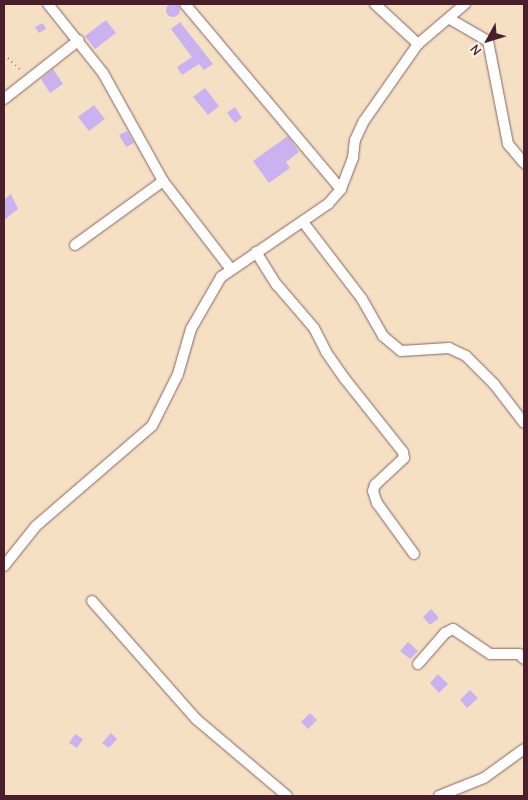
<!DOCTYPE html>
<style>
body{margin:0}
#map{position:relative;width:528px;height:800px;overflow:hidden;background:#f5e0c4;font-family:"Comic Neue",sans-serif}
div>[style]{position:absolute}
.building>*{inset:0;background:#c9b2ef}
.round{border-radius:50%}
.path>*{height:2px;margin-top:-1px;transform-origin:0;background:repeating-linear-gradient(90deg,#866361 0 1px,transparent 0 5px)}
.roads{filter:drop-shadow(0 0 1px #866361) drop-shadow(0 0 1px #866361)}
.minor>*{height:10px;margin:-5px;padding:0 5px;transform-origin:5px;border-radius:5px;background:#fff}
span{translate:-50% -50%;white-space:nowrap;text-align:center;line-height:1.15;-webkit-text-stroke:5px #fcf5e5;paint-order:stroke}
.frame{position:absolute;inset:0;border:5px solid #4a1f2b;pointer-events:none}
.north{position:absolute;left:463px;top:15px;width:50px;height:50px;-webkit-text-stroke:4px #fcf5e5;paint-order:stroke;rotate:231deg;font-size:14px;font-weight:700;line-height:20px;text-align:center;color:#4a1f2b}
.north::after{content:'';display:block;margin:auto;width:18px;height:22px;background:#4a1f2b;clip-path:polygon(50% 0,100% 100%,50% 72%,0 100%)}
</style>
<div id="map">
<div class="building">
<i class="round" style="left:166px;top:3px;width:14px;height:14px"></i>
<i style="clip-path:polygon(106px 20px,116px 33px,95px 49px,85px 36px)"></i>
<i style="clip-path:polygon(180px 22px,213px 64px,204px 70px,199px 64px,182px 75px,177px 67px,192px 57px,171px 29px)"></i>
<i style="clip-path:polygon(43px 23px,46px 29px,39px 33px,35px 27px)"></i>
<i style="clip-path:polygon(53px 69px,63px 84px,50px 93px,41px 79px)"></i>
<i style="clip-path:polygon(205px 88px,219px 106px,208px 115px,193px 97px)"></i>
<i style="clip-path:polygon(94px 105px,105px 119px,89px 131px,78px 117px)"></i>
<i style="clip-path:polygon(235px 107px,242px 118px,235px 123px,227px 113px)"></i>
<i style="clip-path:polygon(127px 131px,134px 143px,126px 147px,119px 135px)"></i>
<i style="clip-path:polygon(288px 136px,299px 152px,286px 162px,290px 168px,269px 183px,253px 161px)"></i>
<i style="clip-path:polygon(11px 194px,18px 209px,4px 220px,4px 200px)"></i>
<i style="clip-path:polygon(431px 609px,439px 618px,430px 625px,423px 617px)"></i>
<i style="clip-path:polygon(408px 642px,418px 651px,410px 659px,400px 651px)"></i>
<i style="clip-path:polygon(438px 674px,448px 684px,439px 693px,430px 683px)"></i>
<i style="clip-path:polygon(470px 690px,478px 698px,467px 708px,460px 700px)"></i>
<i style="clip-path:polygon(310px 713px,317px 720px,308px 729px,301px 722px)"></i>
<i style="clip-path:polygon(111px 733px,117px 739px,109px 748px,102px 743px)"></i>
<i style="clip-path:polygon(75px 734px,83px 739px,77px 748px,69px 743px)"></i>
</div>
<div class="path">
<i style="left:4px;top:55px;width:25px;rotate:42deg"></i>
</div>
<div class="roads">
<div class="minor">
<i style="left:48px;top:4px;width:88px;rotate:51.4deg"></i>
<i style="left:103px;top:73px;width:124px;rotate:60.9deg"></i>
<i style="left:163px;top:181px;width:110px;rotate:52.4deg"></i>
<i style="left:185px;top:4px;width:242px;rotate:49.9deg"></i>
<i style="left:375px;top:4px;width:59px;rotate:42.9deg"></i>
<i style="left:450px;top:19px;width:44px;rotate:30.1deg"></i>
<i style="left:488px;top:41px;width:105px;rotate:79deg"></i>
<i style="left:508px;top:144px;width:25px;rotate:50deg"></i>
<i style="left:4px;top:99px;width:95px;rotate:-38.2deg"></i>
<i style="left:303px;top:222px;width:97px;rotate:52.5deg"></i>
<i style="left:362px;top:299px;width:43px;rotate:60.4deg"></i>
<i style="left:383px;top:336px;width:23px;rotate:40deg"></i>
<i style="left:401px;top:351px;width:48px;rotate:-3.6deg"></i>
<i style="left:449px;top:348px;width:19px;rotate:25deg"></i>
<i style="left:466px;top:356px;width:40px;rotate:45deg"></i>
<i style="left:494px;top:384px;width:49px;rotate:52.4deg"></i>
<i style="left:75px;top:245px;width:109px;rotate:-36deg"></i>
<i style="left:256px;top:252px;width:39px;rotate:58deg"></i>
<i style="left:277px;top:285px;width:57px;rotate:49.3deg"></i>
<i style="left:314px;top:328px;width:27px;rotate:63deg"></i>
<i style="left:326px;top:352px;width:33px;rotate:55deg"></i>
<i style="left:345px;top:379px;width:93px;rotate:51.5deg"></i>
<i style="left:403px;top:452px;width:6px;rotate:81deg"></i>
<i style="left:404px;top:458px;width:40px;rotate:137deg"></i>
<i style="left:375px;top:485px;width:6px;rotate:108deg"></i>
<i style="left:373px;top:491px;width:13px;rotate:72deg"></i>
<i style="left:377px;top:503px;width:63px;rotate:54deg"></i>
<i style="left:4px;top:566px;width:51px;rotate:-51.3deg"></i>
<i style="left:36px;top:526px;width:153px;rotate:-40.8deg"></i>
<i style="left:152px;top:426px;width:58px;rotate:-63.4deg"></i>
<i style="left:178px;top:374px;width:47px;rotate:-73.9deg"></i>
<i style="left:191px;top:329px;width:60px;rotate:-60deg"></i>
<i style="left:221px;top:277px;width:130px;rotate:-34.3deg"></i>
<i style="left:328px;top:204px;width:20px;rotate:-49deg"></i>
<i style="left:341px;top:189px;width:33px;rotate:-69deg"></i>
<i style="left:353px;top:158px;width:18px;rotate:-84deg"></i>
<i style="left:355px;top:140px;width:21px;rotate:-65deg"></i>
<i style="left:364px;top:121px;width:94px;rotate:-55deg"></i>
<i style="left:418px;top:44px;width:62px;rotate:-40.4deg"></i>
<i style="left:92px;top:601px;width:157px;rotate:48.6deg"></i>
<i style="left:196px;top:719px;width:119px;rotate:40.2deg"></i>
<i style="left:418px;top:664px;width:41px;rotate:-48.9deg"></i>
<i style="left:445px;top:633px;width:9px;rotate:-27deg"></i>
<i style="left:453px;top:629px;width:45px;rotate:34deg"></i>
<i style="left:490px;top:654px;width:29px"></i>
<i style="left:519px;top:654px;width:7px;rotate:45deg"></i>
<i style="left:439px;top:796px;width:48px;rotate:-21.8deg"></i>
<i style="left:484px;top:778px;width:49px;rotate:-35.9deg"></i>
</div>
</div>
<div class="frame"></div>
<div class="north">N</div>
</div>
